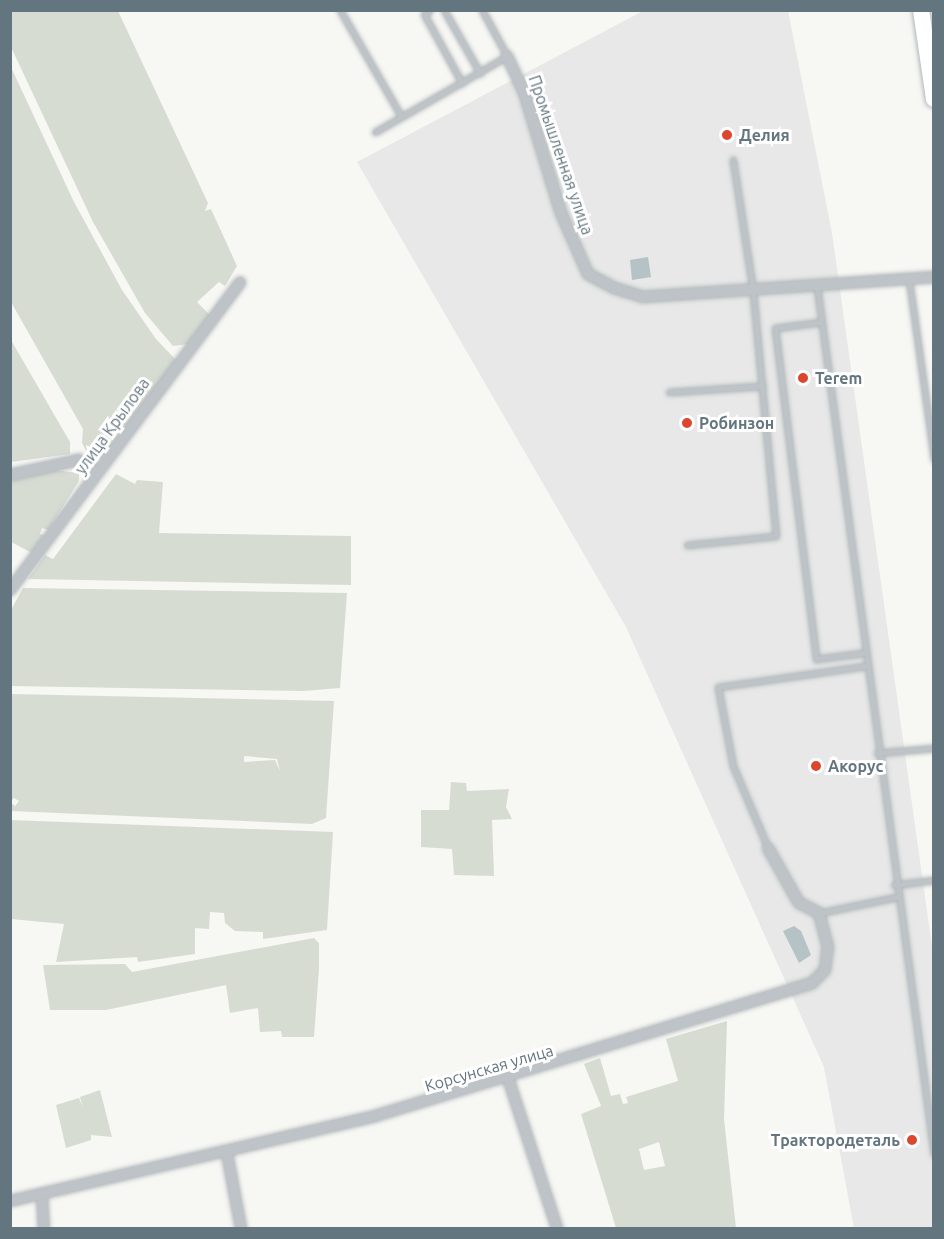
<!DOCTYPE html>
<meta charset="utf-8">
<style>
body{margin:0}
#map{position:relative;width:944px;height:1239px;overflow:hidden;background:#f7f7f4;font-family:Ubuntu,sans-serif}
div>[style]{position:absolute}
.built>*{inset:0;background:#e7e8e7}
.green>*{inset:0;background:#d7dcd3}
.water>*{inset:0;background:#b5c3c6}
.roads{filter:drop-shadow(0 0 2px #b1b7ba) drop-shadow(0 0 2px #b1b7ba)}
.service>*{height:5px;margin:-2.5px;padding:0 2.5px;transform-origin:2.5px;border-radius:2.5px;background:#bdc3c6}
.minor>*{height:10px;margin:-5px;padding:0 5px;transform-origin:5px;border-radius:5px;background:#bdc3c6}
.primary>*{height:16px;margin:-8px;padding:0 8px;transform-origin:8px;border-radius:8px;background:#fff}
.dots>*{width:16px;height:16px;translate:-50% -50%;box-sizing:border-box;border:3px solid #fff;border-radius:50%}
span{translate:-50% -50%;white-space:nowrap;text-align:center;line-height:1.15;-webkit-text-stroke:6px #fff;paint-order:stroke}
.poi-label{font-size:16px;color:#63757e;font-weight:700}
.left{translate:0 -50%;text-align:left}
.right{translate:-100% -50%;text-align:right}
.street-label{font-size:16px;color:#63757e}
.frame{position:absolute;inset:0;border:12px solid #63757e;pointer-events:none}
</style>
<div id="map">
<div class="built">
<i style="clip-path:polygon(643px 11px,788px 11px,832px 233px,933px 954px,933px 1228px,854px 1228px,824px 1067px,626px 627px,357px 162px)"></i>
</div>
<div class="green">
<i style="clip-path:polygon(10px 11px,118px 11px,208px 203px,205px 211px,211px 209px,237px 266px,225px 286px,219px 282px,197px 302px,211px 316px,188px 344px,173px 346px,145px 313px,93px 222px,11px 47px)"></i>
<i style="clip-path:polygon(10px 65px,73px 200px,122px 290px,156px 339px,177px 361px,101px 459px,88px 455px,82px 443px,83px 429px,11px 302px)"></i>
<i style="clip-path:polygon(11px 340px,70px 442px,70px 454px,11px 462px)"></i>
<i style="clip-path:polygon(54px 470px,79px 473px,79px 481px,48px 530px,42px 528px,40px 534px,44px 535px,32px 553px,11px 542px,10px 481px)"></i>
<i style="clip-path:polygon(116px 474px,135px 484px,137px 480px,163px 482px,159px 533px,351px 536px,351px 585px,28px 579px,45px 555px,53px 559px)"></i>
<i style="clip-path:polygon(23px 588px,347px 593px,340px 688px,303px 691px,11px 686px,11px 610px)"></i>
<i style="clip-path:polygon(evenodd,11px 694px,334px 701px,326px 818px,312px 824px,11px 811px,11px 803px,15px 806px,19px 801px,14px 798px,11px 801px,11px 694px,244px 756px,277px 759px,280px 771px,275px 760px,244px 762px,244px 756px)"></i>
<i style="clip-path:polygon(451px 782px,466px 783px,467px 791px,509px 789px,506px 807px,512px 819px,492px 820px,494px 876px,454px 875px,452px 849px,421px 847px,421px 810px,449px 810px)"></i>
<i style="clip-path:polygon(10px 820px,333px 832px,327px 930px,263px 939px,263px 932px,235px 931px,225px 923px,224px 913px,210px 912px,209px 929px,195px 928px,195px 954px,138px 962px,137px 957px,56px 962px,64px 924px,11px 919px)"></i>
<i style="clip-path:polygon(314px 938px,319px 943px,319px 969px,314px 1037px,282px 1037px,281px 1031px,260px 1032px,258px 1008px,230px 1013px,226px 985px,106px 1010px,50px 1010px,43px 965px,125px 964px,132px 972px)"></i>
<i style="clip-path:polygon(evenodd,727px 1021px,724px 1119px,736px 1228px,616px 1228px,581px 1114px,601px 1106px,584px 1064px,600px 1058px,611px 1096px,620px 1094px,623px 1104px,628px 1103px,626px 1097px,678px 1081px,666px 1039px,727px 1021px,659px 1142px,665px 1166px,644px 1170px,639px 1149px,659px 1142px)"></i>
<i style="clip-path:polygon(100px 1090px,112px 1137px,91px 1135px,91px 1140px,66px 1148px,56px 1105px,79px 1098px,83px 1108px,80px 1097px)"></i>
</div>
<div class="water">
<i style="clip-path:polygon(648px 257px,651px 277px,632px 280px,630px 260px)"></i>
<i style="clip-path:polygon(794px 926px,801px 931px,811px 955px,799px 963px,783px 931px)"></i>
</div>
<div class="roads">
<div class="service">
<i style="left:340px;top:10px;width:122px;rotate:60.1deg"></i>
<i style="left:430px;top:10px;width:7px;rotate:146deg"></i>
<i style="left:424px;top:14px;width:79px;rotate:61.2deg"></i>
<i style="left:444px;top:10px;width:73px;rotate:60.3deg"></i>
<i style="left:375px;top:132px;width:152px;rotate:-29.9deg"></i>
<i style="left:507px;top:56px;width:52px;rotate:-118.5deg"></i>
<i style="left:909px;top:280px;width:181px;rotate:82deg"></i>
<i style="left:817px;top:287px;width:875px;rotate:82.31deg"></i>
<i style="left:821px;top:322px;width:46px;rotate:172.6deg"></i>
<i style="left:775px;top:328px;width:334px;rotate:82.9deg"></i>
<i style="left:816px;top:659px;width:47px;rotate:-7.3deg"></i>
<i style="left:669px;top:392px;width:94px;rotate:-3.7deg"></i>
<i style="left:687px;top:545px;width:89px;rotate:-5.8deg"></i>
<i style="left:776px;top:536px;width:246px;rotate:-95.4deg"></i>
<i style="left:753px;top:291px;width:133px;rotate:-98.7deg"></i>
<i style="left:877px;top:753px;width:57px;rotate:-5deg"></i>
<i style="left:768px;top:848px;width:89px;rotate:-113.1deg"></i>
<i style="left:733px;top:766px;width:80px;rotate:-100.8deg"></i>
<i style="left:718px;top:687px;width:148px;rotate:-8.1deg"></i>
<i style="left:894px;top:885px;width:40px;rotate:-7.1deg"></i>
<i style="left:819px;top:913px;width:79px;rotate:-11.7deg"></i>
</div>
<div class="minor">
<i style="left:507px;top:56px;width:40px;rotate:65deg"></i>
<i style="left:524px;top:92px;width:127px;rotate:73deg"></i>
<i style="left:561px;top:213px;width:67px;rotate:66.1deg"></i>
<i style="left:588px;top:274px;width:30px;rotate:28deg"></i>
<i style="left:614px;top:288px;width:30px;rotate:17deg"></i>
<i style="left:643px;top:297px;width:292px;rotate:-3.9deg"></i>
<i style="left:10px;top:475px;width:71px;rotate:-12.3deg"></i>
<i style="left:79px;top:460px;width:21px;rotate:35deg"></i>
<i style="left:10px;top:590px;width:384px;rotate:-53.2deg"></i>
<i style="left:508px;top:1078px;width:158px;rotate:71.9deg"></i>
<i style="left:227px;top:1153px;width:76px;rotate:79.4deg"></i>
<i style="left:42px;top:1194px;width:34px;rotate:87deg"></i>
<i style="left:10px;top:1201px;width:375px;rotate:-13.1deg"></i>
<i style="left:375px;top:1116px;width:457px;rotate:-16.9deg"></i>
<i style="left:812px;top:983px;width:18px;rotate:-45deg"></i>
<i style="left:825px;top:970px;width:23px;rotate:-83deg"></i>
<i style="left:828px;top:947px;width:35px;rotate:-105deg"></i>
<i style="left:819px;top:913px;width:22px;rotate:-153deg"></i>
<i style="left:799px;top:903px;width:63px;rotate:-119.4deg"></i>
</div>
<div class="primary">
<i style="left:921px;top:10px;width:90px;rotate:81.7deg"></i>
</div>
</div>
<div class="dots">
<i style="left:727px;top:135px;background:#dc462e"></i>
<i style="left:803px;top:378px;background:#dc462e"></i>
<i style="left:687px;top:423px;background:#dc462e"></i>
<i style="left:816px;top:766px;background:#dc462e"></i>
<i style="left:912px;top:1140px;background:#dc462e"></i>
</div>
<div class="poi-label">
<span class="left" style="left:739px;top:135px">Делия</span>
<span class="left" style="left:815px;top:378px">Terem</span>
<span class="left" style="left:699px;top:423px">Робинзон</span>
<span class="left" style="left:828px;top:766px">Акорус</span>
<span class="right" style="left:900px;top:1140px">Трактородеталь</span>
</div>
<div class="street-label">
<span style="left:561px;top:155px;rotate:71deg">Промышленная улица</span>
<span style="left:112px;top:426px;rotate:-54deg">улица Крылова</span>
<span style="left:489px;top:1068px;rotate:-16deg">Корсунская улица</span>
</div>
<div class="frame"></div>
</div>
